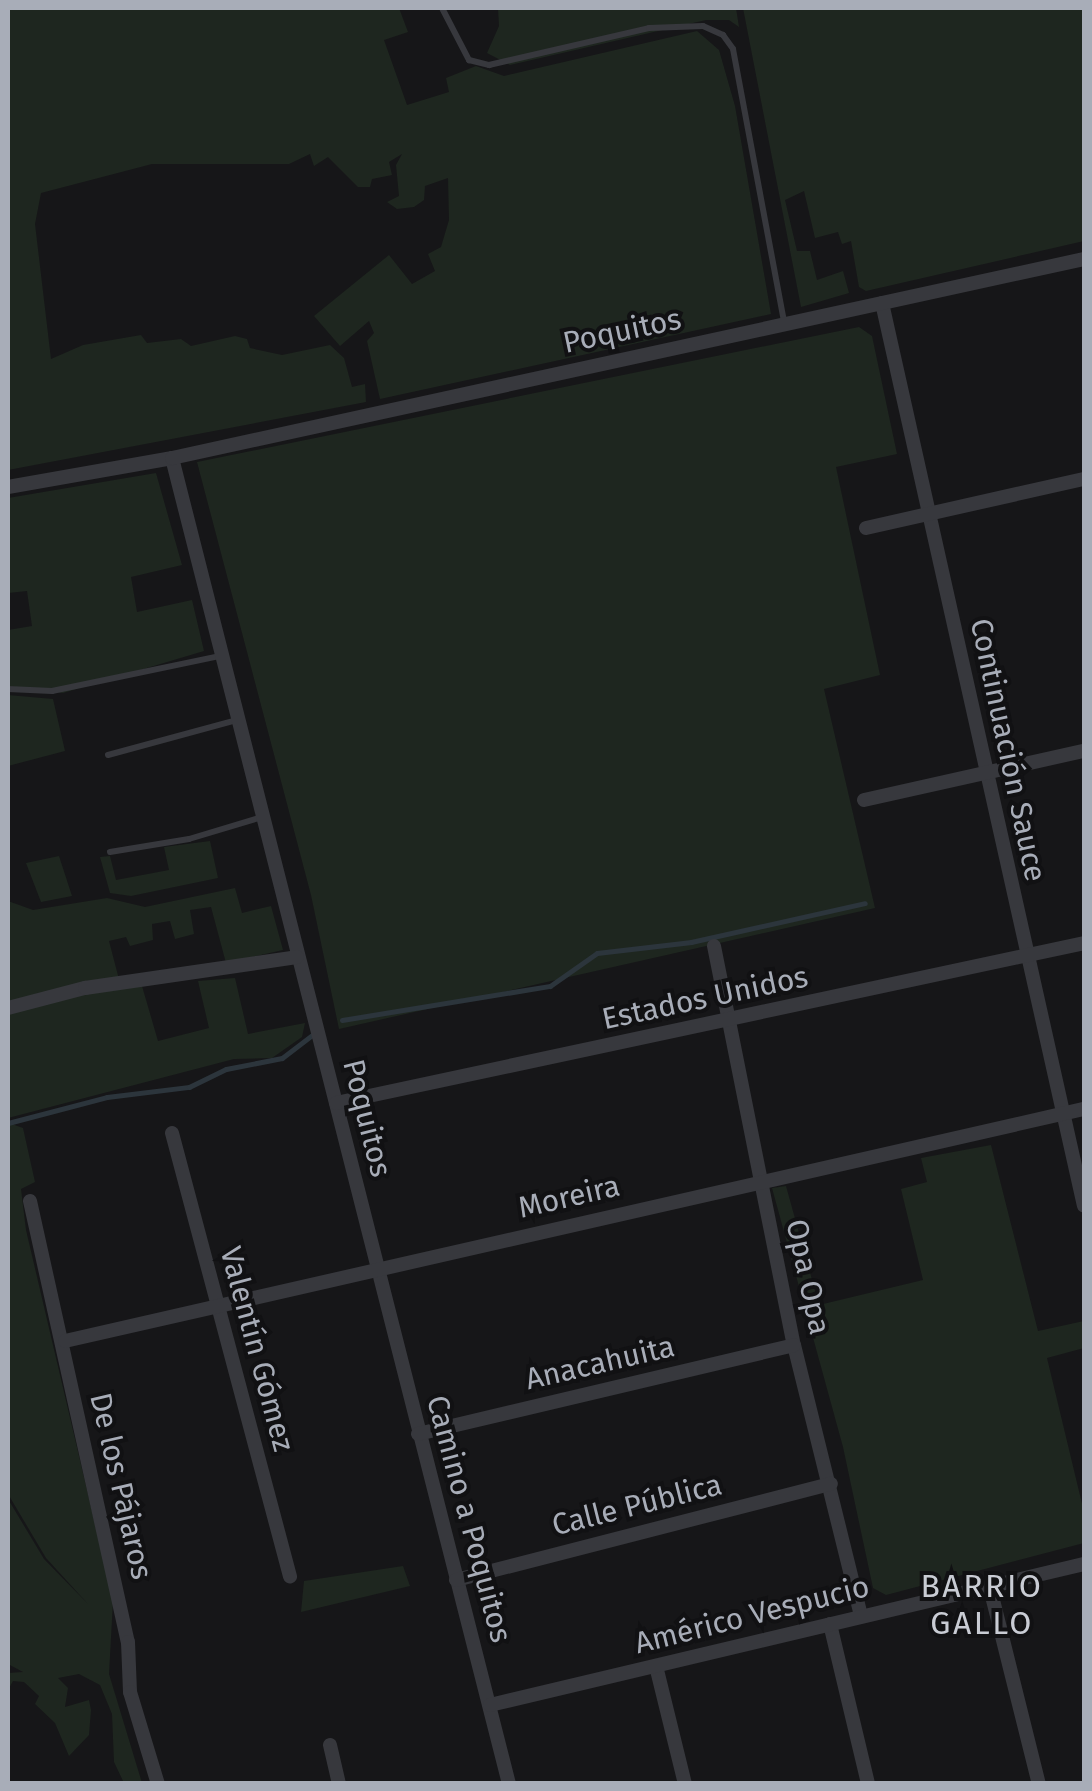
<!DOCTYPE html>
<meta charset="utf-8">
<style>
body{margin:0}
#map{position:relative;width:1092px;height:1791px;overflow:hidden;background:#161618;font-family:"Fira Sans",sans-serif}
div>[style]{position:absolute}
.green>*{inset:0;background:#1e261f}
.stream>*{height:5px;margin:-2.5px;padding:0 2.5px;transform-origin:2.5px;border-radius:2.5px;background:#2c353c}
.lane>*{height:6px;margin:-3px;padding:0 3px;transform-origin:3px;border-radius:3px;background:#37383d}
.street>*{height:14px;margin:-7px;padding:0 7px;transform-origin:7px;border-radius:7px;background:#37383d}
span{translate:-50% -50%;white-space:nowrap;text-align:center;line-height:1.15;-webkit-text-stroke:8px #111113;paint-order:stroke}
.street-label{font-size:30px;color:#a8adb8}
.neighbourhood-label{font-size:32px;color:#c9ccd4;letter-spacing:2.5px}
.frame{position:absolute;inset:0;border:10px solid #a8adb8;pointer-events:none}
</style>
<div id="map">
<div class="green">
<i style="clip-path:polygon(8px 8px,399px 8px,408px 32px,384px 40px,407px 105px,449px 92px,446px 78px,476px 66px,504px 76px,697px 31px,719px 50px,735px 106px,771px 314px,380px 399px,367px 341px,374px 333px,369px 321px,340px 346px,314px 316px,389px 255px,412px 284px,435px 271px,428px 254px,441px 247px,449px 220px,448px 178px,425px 186px,424px 200px,414px 207px,397px 209px,387px 202px,399px 196px,396px 165px,402px 154px,389px 162px,392px 175px,372px 179px,370px 187px,358px 187px,328px 157px,314px 166px,310px 154px,289px 164px,152px 164px,41px 193px,35px 224px,51px 359px,83px 345px,141px 335px,147px 343px,181px 339px,191px 346px,235px 336px,247px 339px,250px 348px,282px 355px,330px 345px,344px 358px,352px 387px,365px 384px,366px 402px,8px 470px)"></i>
<i style="clip-path:polygon(498px 8px,736px 8px,739px 27px,729px 20px,706px 20px,510px 65px,487px 53px,499px 26px)"></i>
<i style="clip-path:polygon(743px 8px,1084px 8px,1084px 241px,866px 291px,859px 287px,851px 241px,842px 244px,838px 232px,815px 238px,804px 191px,785px 200px,797px 251px,810px 251px,817px 280px,843px 271px,849px 293px,801px 307px)"></i>
<i style="clip-path:polygon(859px 327px,872px 336px,897px 454px,836px 467px,880px 675px,824px 689px,875px 908px,339px 1029px,311px 895px,197px 462px)"></i>
<i style="clip-path:polygon(156px 473px,182px 565px,131px 577px,137px 612px,192px 600px,204px 651px,63px 693px,8px 686px,8px 630px,32px 626px,27px 591px,8px 593px,8px 498px)"></i>
<i style="clip-path:polygon(8px 695px,53px 699px,65px 751px,8px 766px)"></i>
<i style="clip-path:polygon(210px 841px,218px 878px,131px 896px,110px 893px,100px 857px,110px 856px,116px 880px,169px 870px,164px 847px)"></i>
<i style="clip-path:polygon(59px 856px,72px 896px,41px 902px,26px 863px)"></i>
<i style="clip-path:polygon(235px 888px,242px 913px,271px 906px,283px 950px,226px 963px,211px 907px,190px 910px,194px 934px,175px 939px,170px 921px,152px 924px,153px 940px,130px 946px,126px 937px,109px 941px,121px 987px,142px 986px,158px 1041px,209px 1028px,198px 981px,235px 978px,248px 1034px,305px 1023px,302px 1037px,272px 1058px,234px 1059px,8px 1118px,8px 901px,33px 910px,107px 898px,145px 907px)"></i>
<i style="clip-path:polygon(9px 1123px,23px 1128px,35px 1182px,21px 1189px,26px 1230px,113px 1601px,109px 1674px,142px 1783px,124px 1783px,114px 1762px,112px 1714px,100px 1685px,79px 1674px,58px 1678px,68px 1688px,65px 1707px,89px 1700px,91px 1710px,89px 1735px,69px 1756px,55px 1723px,35px 1704px,39px 1696px,24px 1682px,13px 1681px,8px 1690px,8px 1673px,23px 1672px,8px 1664px,8px 1499px,44px 1559px,88px 1604px,46px 1558px,8px 1494px)"></i>
<i style="clip-path:polygon(991px 1145px,1038px 1331px,1084px 1321px,1084px 1348px,1047px 1358px,1084px 1512px,1084px 1543px,886px 1595px,873px 1588px,843px 1447px,772px 1188px,786px 1186px,819px 1305px,923px 1280px,901px 1189px,927px 1182px,921px 1158px)"></i>
<i style="clip-path:polygon(403px 1566px,410px 1586px,301px 1612px,304px 1581px)"></i>
</div>
<div class="stream">
<i style="left:342px;top:1020px;width:211px;rotate:-9.3deg"></i>
<i style="left:550px;top:986px;width:57px;rotate:-35.1deg"></i>
<i style="left:597px;top:953px;width:95px;rotate:-6.7deg"></i>
<i style="left:691px;top:942px;width:178px;rotate:-12.6deg"></i>
<i style="left:8px;top:1123px;width:102px;rotate:-14.7deg"></i>
<i style="left:107px;top:1097px;width:83px;rotate:-7deg"></i>
<i style="left:189px;top:1087px;width:41px;rotate:-25.9deg"></i>
<i style="left:226px;top:1069px;width:57px;rotate:-11.1deg"></i>
<i style="left:282px;top:1058px;width:43px;rotate:-37.4deg"></i>
</div>
<div class="lane">
<i style="left:442px;top:8px;width:59px;rotate:62.6deg"></i>
<i style="left:469px;top:60px;width:21px;rotate:14deg"></i>
<i style="left:489px;top:65px;width:164px;rotate:-13deg"></i>
<i style="left:649px;top:28px;width:54px;rotate:-2.1deg"></i>
<i style="left:703px;top:26px;width:22px;rotate:24deg"></i>
<i style="left:723px;top:35px;width:17px;rotate:54deg"></i>
<i style="left:733px;top:49px;width:278px;rotate:79.4deg"></i>
<i style="left:8px;top:689px;width:44px;rotate:2.6deg"></i>
<i style="left:52px;top:691px;width:172px;rotate:-11.8deg"></i>
<i style="left:108px;top:755px;width:134px;rotate:-15.2deg"></i>
<i style="left:110px;top:852px;width:80px;rotate:-9.3deg"></i>
<i style="left:189px;top:839px;width:76px;rotate:-16.8deg"></i>
</div>
<div class="street">
<i style="left:882px;top:303px;width:925px;rotate:77.39deg"></i>
<i style="left:172px;top:458px;width:1368px;rotate:75.74deg"></i>
<i style="left:8px;top:487px;width:167px;rotate:-10deg"></i>
<i style="left:172px;top:458px;width:933px;rotate:-12.31deg"></i>
<i style="left:866px;top:528px;width:223px;rotate:-12.7deg"></i>
<i style="left:864px;top:800px;width:225px;rotate:-12.6deg"></i>
<i style="left:714px;top:946px;width:407px;rotate:78.7deg"></i>
<i style="left:794px;top:1345px;width:279px;rotate:76.1deg"></i>
<i style="left:8px;top:1008px;width:80px;rotate:-14.6deg"></i>
<i style="left:85px;top:988px;width:214px;rotate:-8.3deg"></i>
<i style="left:336px;top:1103px;width:765px;rotate:-12.07deg"></i>
<i style="left:172px;top:1133px;width:459px;rotate:75.1deg"></i>
<i style="left:30px;top:1201px;width:452px;rotate:77.5deg"></i>
<i style="left:128px;top:1642px;width:50px;rotate:87.7deg"></i>
<i style="left:130px;top:1692px;width:96px;rotate:73.1deg"></i>
<i style="left:65px;top:1341px;width:1045px;rotate:-12.83deg"></i>
<i style="left:418px;top:1434px;width:386px;rotate:-13.3deg"></i>
<i style="left:456px;top:1580px;width:387px;rotate:-14.4deg"></i>
<i style="left:990px;top:1588px;width:202px;rotate:76deg"></i>
<i style="left:830px;top:1624px;width:164px;rotate:76.6deg"></i>
<i style="left:656px;top:1666px;width:122px;rotate:76.2deg"></i>
<i style="left:490px;top:1705px;width:611px;rotate:-13.35deg"></i>
<i style="left:330px;top:1745px;width:40px;rotate:77deg"></i>
</div>
<div class="street-label">
<span style="left:622px;top:331px;rotate:-12deg">Poquitos</span>
<span style="left:1008px;top:750px;rotate:78deg">Continuación Sauce</span>
<span style="left:705px;top:998px;rotate:-12deg">Estados Unidos</span>
<span style="left:367px;top:1118px;rotate:76deg">Poquitos</span>
<span style="left:569px;top:1197px;rotate:-13deg">Moreira</span>
<span style="left:808px;top:1277px;rotate:78deg">Opa Opa</span>
<span style="left:257px;top:1349px;rotate:75deg">Valentín Gómez</span>
<span style="left:600px;top:1363px;rotate:-13deg">Anacahuita</span>
<span style="left:121px;top:1486px;rotate:77deg">De los Pájaros</span>
<span style="left:637px;top:1505px;rotate:-14deg">Calle Pública</span>
<span style="left:469px;top:1519px;rotate:75deg">Camino a Poquitos</span>
<span style="left:752px;top:1615px;rotate:-14deg">Américo Vespucio</span>
</div>
<div class="neighbourhood-label">
<span style="left:982px;top:1605px">BARRIO<br>GALLO</span>
</div>
<div class="frame"></div>
</div>
